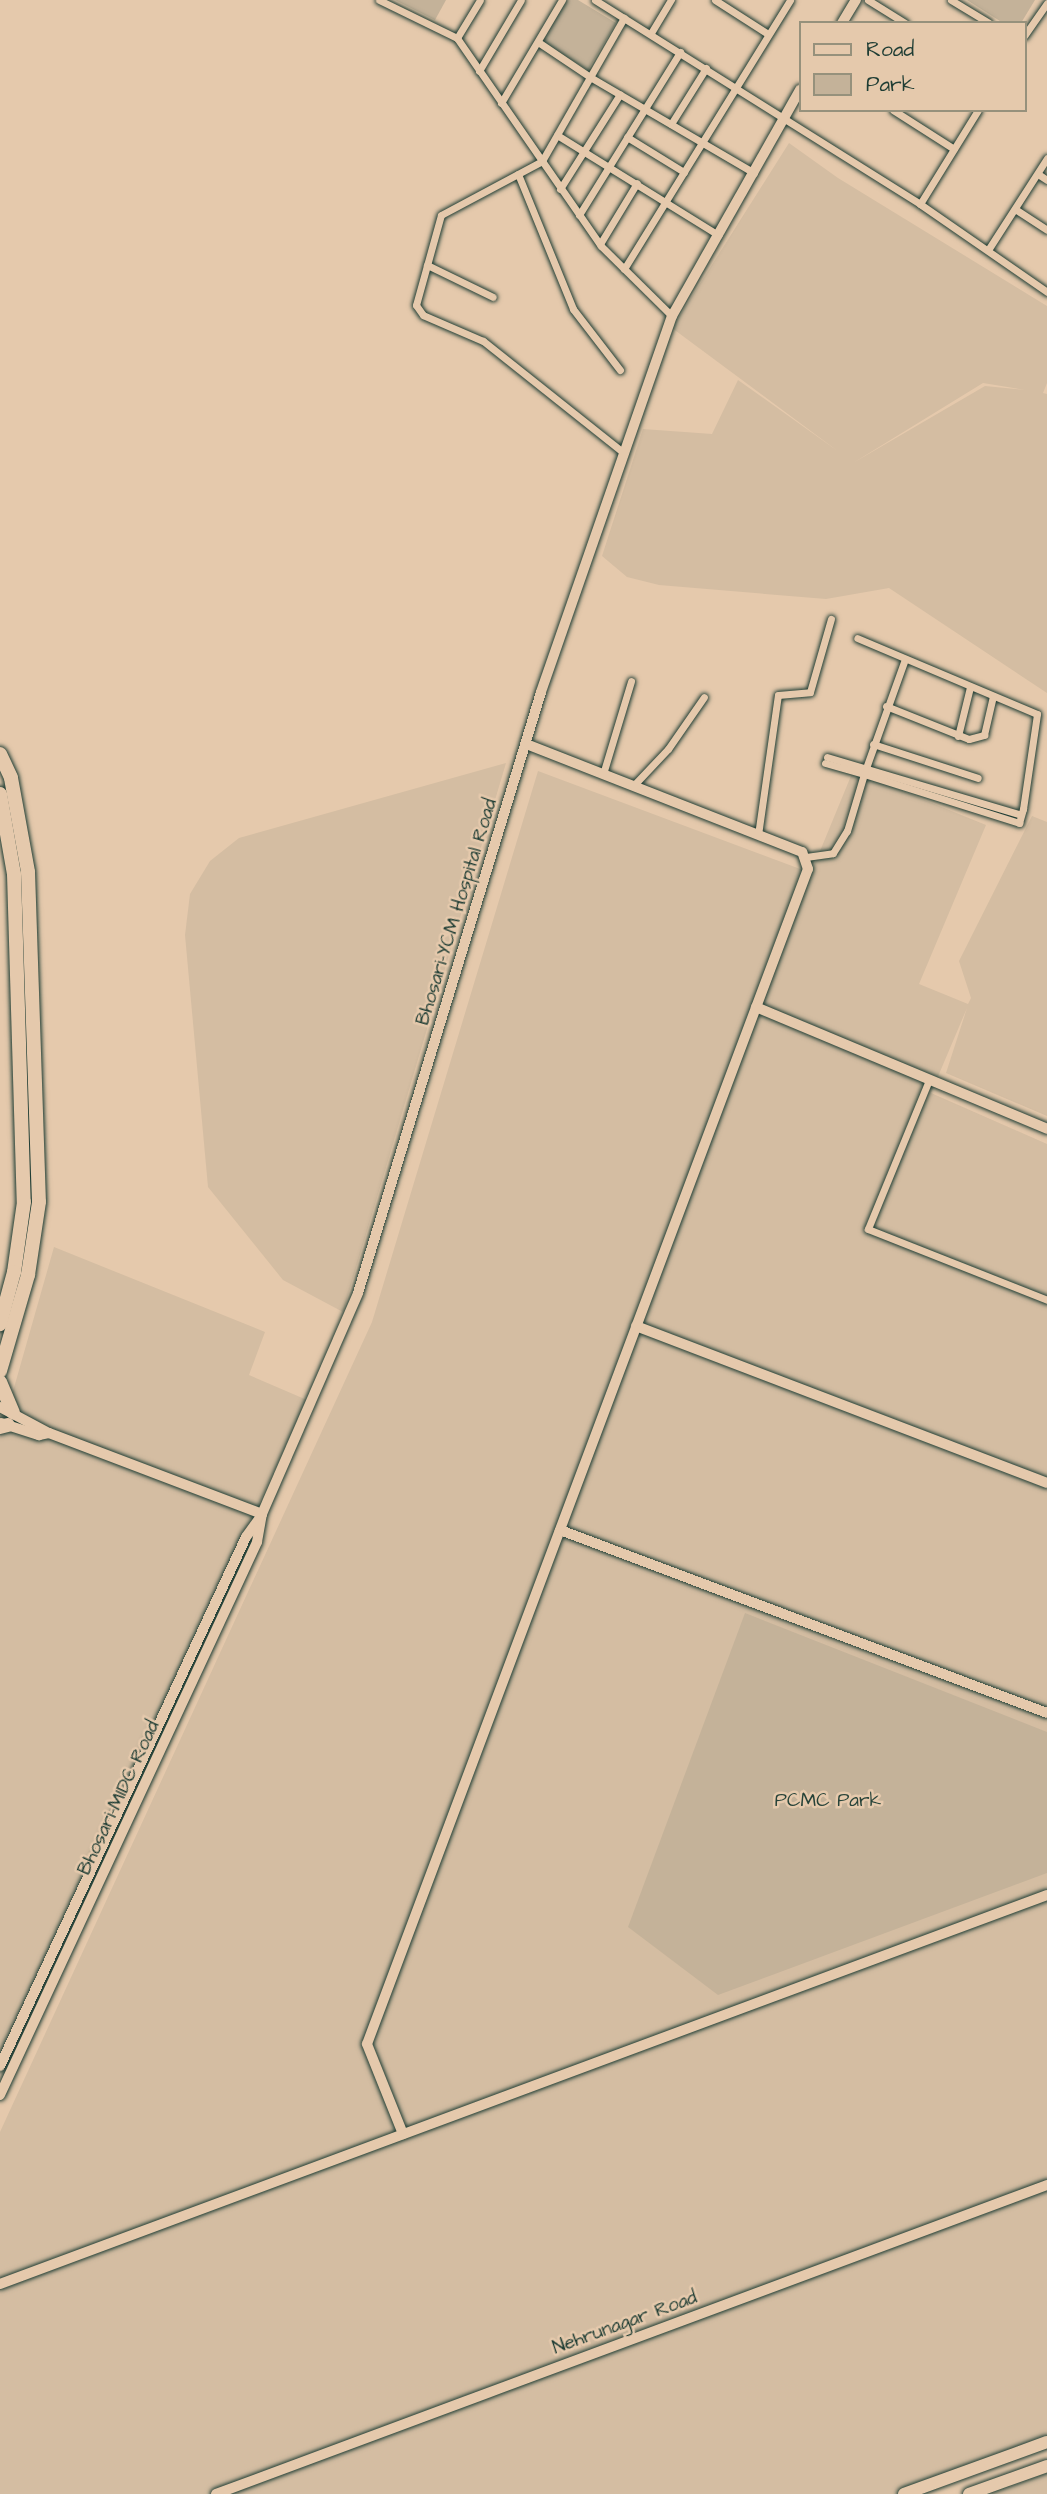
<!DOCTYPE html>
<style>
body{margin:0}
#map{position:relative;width:1047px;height:2494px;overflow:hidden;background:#e5c9ac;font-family:"Architects Daughter",sans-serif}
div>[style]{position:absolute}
.built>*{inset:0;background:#d4bda2}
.green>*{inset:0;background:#c4b299}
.roads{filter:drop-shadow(0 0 2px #1f3d34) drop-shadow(0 0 2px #1f3d34)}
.street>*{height:7px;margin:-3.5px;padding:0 3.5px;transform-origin:3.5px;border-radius:3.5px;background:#e5c9ac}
.secondary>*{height:10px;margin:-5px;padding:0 5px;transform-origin:5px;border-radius:5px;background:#e5c9ac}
.primary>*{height:12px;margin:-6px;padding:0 6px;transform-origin:6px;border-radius:6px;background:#e5c9ac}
.highway>*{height:14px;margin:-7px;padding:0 7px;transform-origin:7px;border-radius:7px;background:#e5c9ac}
span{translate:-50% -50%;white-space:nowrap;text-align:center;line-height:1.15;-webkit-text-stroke:5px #e5c9ac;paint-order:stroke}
.street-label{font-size:19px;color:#1f3d34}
.park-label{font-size:19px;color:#274339}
.legend{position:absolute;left:799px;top:21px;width:228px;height:91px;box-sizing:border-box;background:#e5c9ac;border:2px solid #96917c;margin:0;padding:9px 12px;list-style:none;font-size:21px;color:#1f3d34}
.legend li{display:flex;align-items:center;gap:14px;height:35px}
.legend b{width:35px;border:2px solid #96917c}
</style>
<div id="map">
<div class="built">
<i style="clip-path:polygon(evenodd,789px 143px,838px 178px,1047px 306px,1047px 383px,1043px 393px,1047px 394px,1047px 693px,889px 588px,826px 599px,659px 585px,627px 577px,602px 556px,643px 429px,712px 434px,738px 380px,839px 452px,672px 328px,789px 143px,983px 383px,1025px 390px,985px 386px,853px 463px,983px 383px)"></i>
<i style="clip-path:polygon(506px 763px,343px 1312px,283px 1280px,208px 1187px,185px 935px,190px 894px,210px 861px,239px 838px)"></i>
<i style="clip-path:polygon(538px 771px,811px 873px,853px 771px,986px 825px,919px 984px,968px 1004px,971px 998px,959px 961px,1032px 816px,1047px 822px,1047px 1116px,946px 1073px,967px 1008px,931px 1093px,1047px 1144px,1047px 2439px,897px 2494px,0 2494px,0 2132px,372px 1322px)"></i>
<i style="clip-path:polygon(54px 1247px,265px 1332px,249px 1375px,307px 1400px,0 2060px,0 1437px)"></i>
<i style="clip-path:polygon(1047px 2473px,1047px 2494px,991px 2494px)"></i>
</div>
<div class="green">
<i style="clip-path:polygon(395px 0,446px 0,435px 20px)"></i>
<i style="clip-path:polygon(567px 0,578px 0,616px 23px,588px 70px,542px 42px)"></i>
<i style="clip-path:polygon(967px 0,1035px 0,1021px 23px,1003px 23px)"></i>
<i style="clip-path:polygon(745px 1613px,1047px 1732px,1047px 1873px,718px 1995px,628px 1927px)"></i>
</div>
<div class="roads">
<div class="street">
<i style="left:379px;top:0;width:87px;rotate:26deg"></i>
<i style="left:457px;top:38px;width:253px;rotate:55.3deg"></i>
<i style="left:601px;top:246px;width:100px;rotate:44.6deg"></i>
<i style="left:595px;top:0;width:384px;rotate:32.1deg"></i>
<i style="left:920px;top:204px;width:155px;rotate:34.7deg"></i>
<i style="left:715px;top:0;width:63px;rotate:32.7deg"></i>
<i style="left:868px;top:0;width:44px;rotate:31.9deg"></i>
<i style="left:951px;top:0;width:44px;rotate:31.2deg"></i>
<i style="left:651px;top:33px;width:39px;rotate:-59deg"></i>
<i style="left:1024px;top:36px;width:40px;rotate:-55.1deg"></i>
<i style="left:457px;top:38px;width:44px;rotate:-58.8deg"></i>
<i style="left:538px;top:42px;width:63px;rotate:33.9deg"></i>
<i style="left:590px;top:77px;width:190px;rotate:30.3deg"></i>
<i style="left:479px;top:71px;width:82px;rotate:-59.4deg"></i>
<i style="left:501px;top:103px;width:120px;rotate:-59.4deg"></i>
<i style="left:893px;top:110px;width:72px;rotate:32.6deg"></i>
<i style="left:671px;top:124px;width:66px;rotate:-58deg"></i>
<i style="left:557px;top:135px;width:190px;rotate:31.8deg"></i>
<i style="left:627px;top:137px;width:67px;rotate:31.6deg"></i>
<i style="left:518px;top:174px;width:146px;rotate:67.8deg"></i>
<i style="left:573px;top:309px;width:77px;rotate:52.4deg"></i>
<i style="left:1038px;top:174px;width:11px;rotate:34deg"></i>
<i style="left:560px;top:189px;width:112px;rotate:-57.7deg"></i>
<i style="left:920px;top:204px;width:110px;rotate:-58.3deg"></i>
<i style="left:1015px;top:209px;width:38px;rotate:33deg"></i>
<i style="left:579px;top:215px;width:192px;rotate:-58.2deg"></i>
<i style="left:600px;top:244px;width:71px;rotate:-58.8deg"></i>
<i style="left:988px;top:250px;width:109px;rotate:-57.3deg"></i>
<i style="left:427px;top:265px;width:73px;rotate:25.9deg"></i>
<i style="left:624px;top:269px;width:316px;rotate:-58.3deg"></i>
<i style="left:624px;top:453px;width:180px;rotate:-141.5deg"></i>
<i style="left:483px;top:341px;width:65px;rotate:-156.6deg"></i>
<i style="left:423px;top:315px;width:12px;rotate:-125deg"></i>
<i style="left:416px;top:305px;width:93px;rotate:-74.5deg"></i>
<i style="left:441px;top:215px;width:115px;rotate:-28.1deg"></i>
<i style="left:542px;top:161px;width:165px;rotate:-60.2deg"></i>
<i style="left:886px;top:706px;width:89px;rotate:21.7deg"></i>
<i style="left:969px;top:739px;width:16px;rotate:-15deg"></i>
<i style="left:984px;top:735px;width:40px;rotate:-77deg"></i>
<i style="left:958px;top:736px;width:50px;rotate:-76.2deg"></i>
<i style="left:873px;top:744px;width:110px;rotate:17.9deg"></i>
<i style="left:827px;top:757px;width:202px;rotate:16.6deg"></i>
<i style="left:825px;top:763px;width:41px;rotate:15.8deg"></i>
<i style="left:866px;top:768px;width:116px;rotate:-70.3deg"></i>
<i style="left:603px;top:774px;width:97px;rotate:-73.2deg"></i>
<i style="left:633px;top:786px;width:51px;rotate:-46.6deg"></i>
<i style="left:668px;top:749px;width:63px;rotate:-55.3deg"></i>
<i style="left:758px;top:835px;width:141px;rotate:-81.9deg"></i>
<i style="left:778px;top:695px;width:32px;rotate:-5deg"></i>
<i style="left:810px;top:692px;width:76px;rotate:-74deg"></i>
<i style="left:806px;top:857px;width:27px;rotate:-8deg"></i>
<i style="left:833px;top:853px;width:26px;rotate:-58deg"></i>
<i style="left:847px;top:831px;width:59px;rotate:-73.4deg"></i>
<i style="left:864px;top:774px;width:163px;rotate:17.5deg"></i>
<i style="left:1019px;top:823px;width:15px;rotate:-74deg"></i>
<i style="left:1023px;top:809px;width:96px;rotate:-81.6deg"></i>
<i style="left:1037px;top:714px;width:195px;rotate:-157.1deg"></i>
<i style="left:929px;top:1080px;width:161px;rotate:112.3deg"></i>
<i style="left:868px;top:1229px;width:193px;rotate:21.6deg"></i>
</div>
<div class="secondary">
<i style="left:842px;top:23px;width:27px;rotate:-59deg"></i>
<i style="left:756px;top:1007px;width:316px;rotate:22.7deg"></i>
<i style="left:636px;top:1326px;width:440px;rotate:20.9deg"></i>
<i style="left:0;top:1407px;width:55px;rotate:28deg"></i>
<i style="left:49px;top:1433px;width:228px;rotate:20.8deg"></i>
<i style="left:1px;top:1423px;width:40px;rotate:18deg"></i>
<i style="left:39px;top:1435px;width:10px;rotate:-11deg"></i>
<i style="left:560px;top:1530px;width:520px;rotate:20.59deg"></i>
<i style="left:0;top:2066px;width:583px;rotate:-65.06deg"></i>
<i style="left:246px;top:1537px;width:26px;rotate:-54deg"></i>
<i style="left:0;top:2095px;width:610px;rotate:-65.07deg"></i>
<i style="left:257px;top:1542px;width:28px;rotate:-80deg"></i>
<i style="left:262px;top:1514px;width:241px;rotate:-66.5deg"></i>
<i style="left:358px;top:1293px;width:628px;rotate:-73.06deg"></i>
<i style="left:541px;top:692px;width:398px;rotate:-70.8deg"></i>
<i style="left:672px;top:316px;width:260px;rotate:-60.5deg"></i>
<i style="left:403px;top:2134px;width:97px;rotate:-111.8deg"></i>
<i style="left:367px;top:2044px;width:1255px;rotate:-69.43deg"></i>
<i style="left:808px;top:869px;width:18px;rotate:-109deg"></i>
<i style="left:802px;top:852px;width:295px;rotate:-158.6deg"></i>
<i style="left:0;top:2284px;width:1117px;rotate:-20.38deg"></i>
<i style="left:216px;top:2494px;width:887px;rotate:-20.4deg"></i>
</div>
<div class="primary">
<i style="left:904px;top:2494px;width:152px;rotate:-20deg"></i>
<i style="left:969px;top:2494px;width:83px;rotate:-19.7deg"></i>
</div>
<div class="highway">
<i style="left:0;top:754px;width:26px;rotate:65deg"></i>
<i style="left:11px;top:778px;width:96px;rotate:79.7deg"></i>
<i style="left:28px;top:872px;width:330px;rotate:88.1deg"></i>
<i style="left:39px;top:1202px;width:74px;rotate:98.6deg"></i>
<i style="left:28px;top:1275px;width:100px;rotate:106.3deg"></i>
<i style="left:0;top:794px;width:81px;rotate:80.1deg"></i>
<i style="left:14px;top:874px;width:328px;rotate:88.3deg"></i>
<i style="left:24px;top:1202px;width:71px;rotate:98.1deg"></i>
<i style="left:14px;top:1272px;width:54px;rotate:105.1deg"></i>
<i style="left:0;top:1382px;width:33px;rotate:67deg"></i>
<i style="left:0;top:1427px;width:8px;rotate:-14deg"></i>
</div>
</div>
<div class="street-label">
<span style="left:457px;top:912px;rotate:-73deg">Bhosari-YCM Hospital Road</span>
<span style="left:119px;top:1798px;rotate:-65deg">Bhosari-MIDC Road</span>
<span style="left:625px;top:2323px;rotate:-20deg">Nehrunagar Road</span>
</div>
<div class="park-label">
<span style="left:828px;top:1801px">PCMC Park</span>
</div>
<ul class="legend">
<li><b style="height:9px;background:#e5c9ac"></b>Road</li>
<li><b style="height:19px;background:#c4b299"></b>Park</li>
</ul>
</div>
